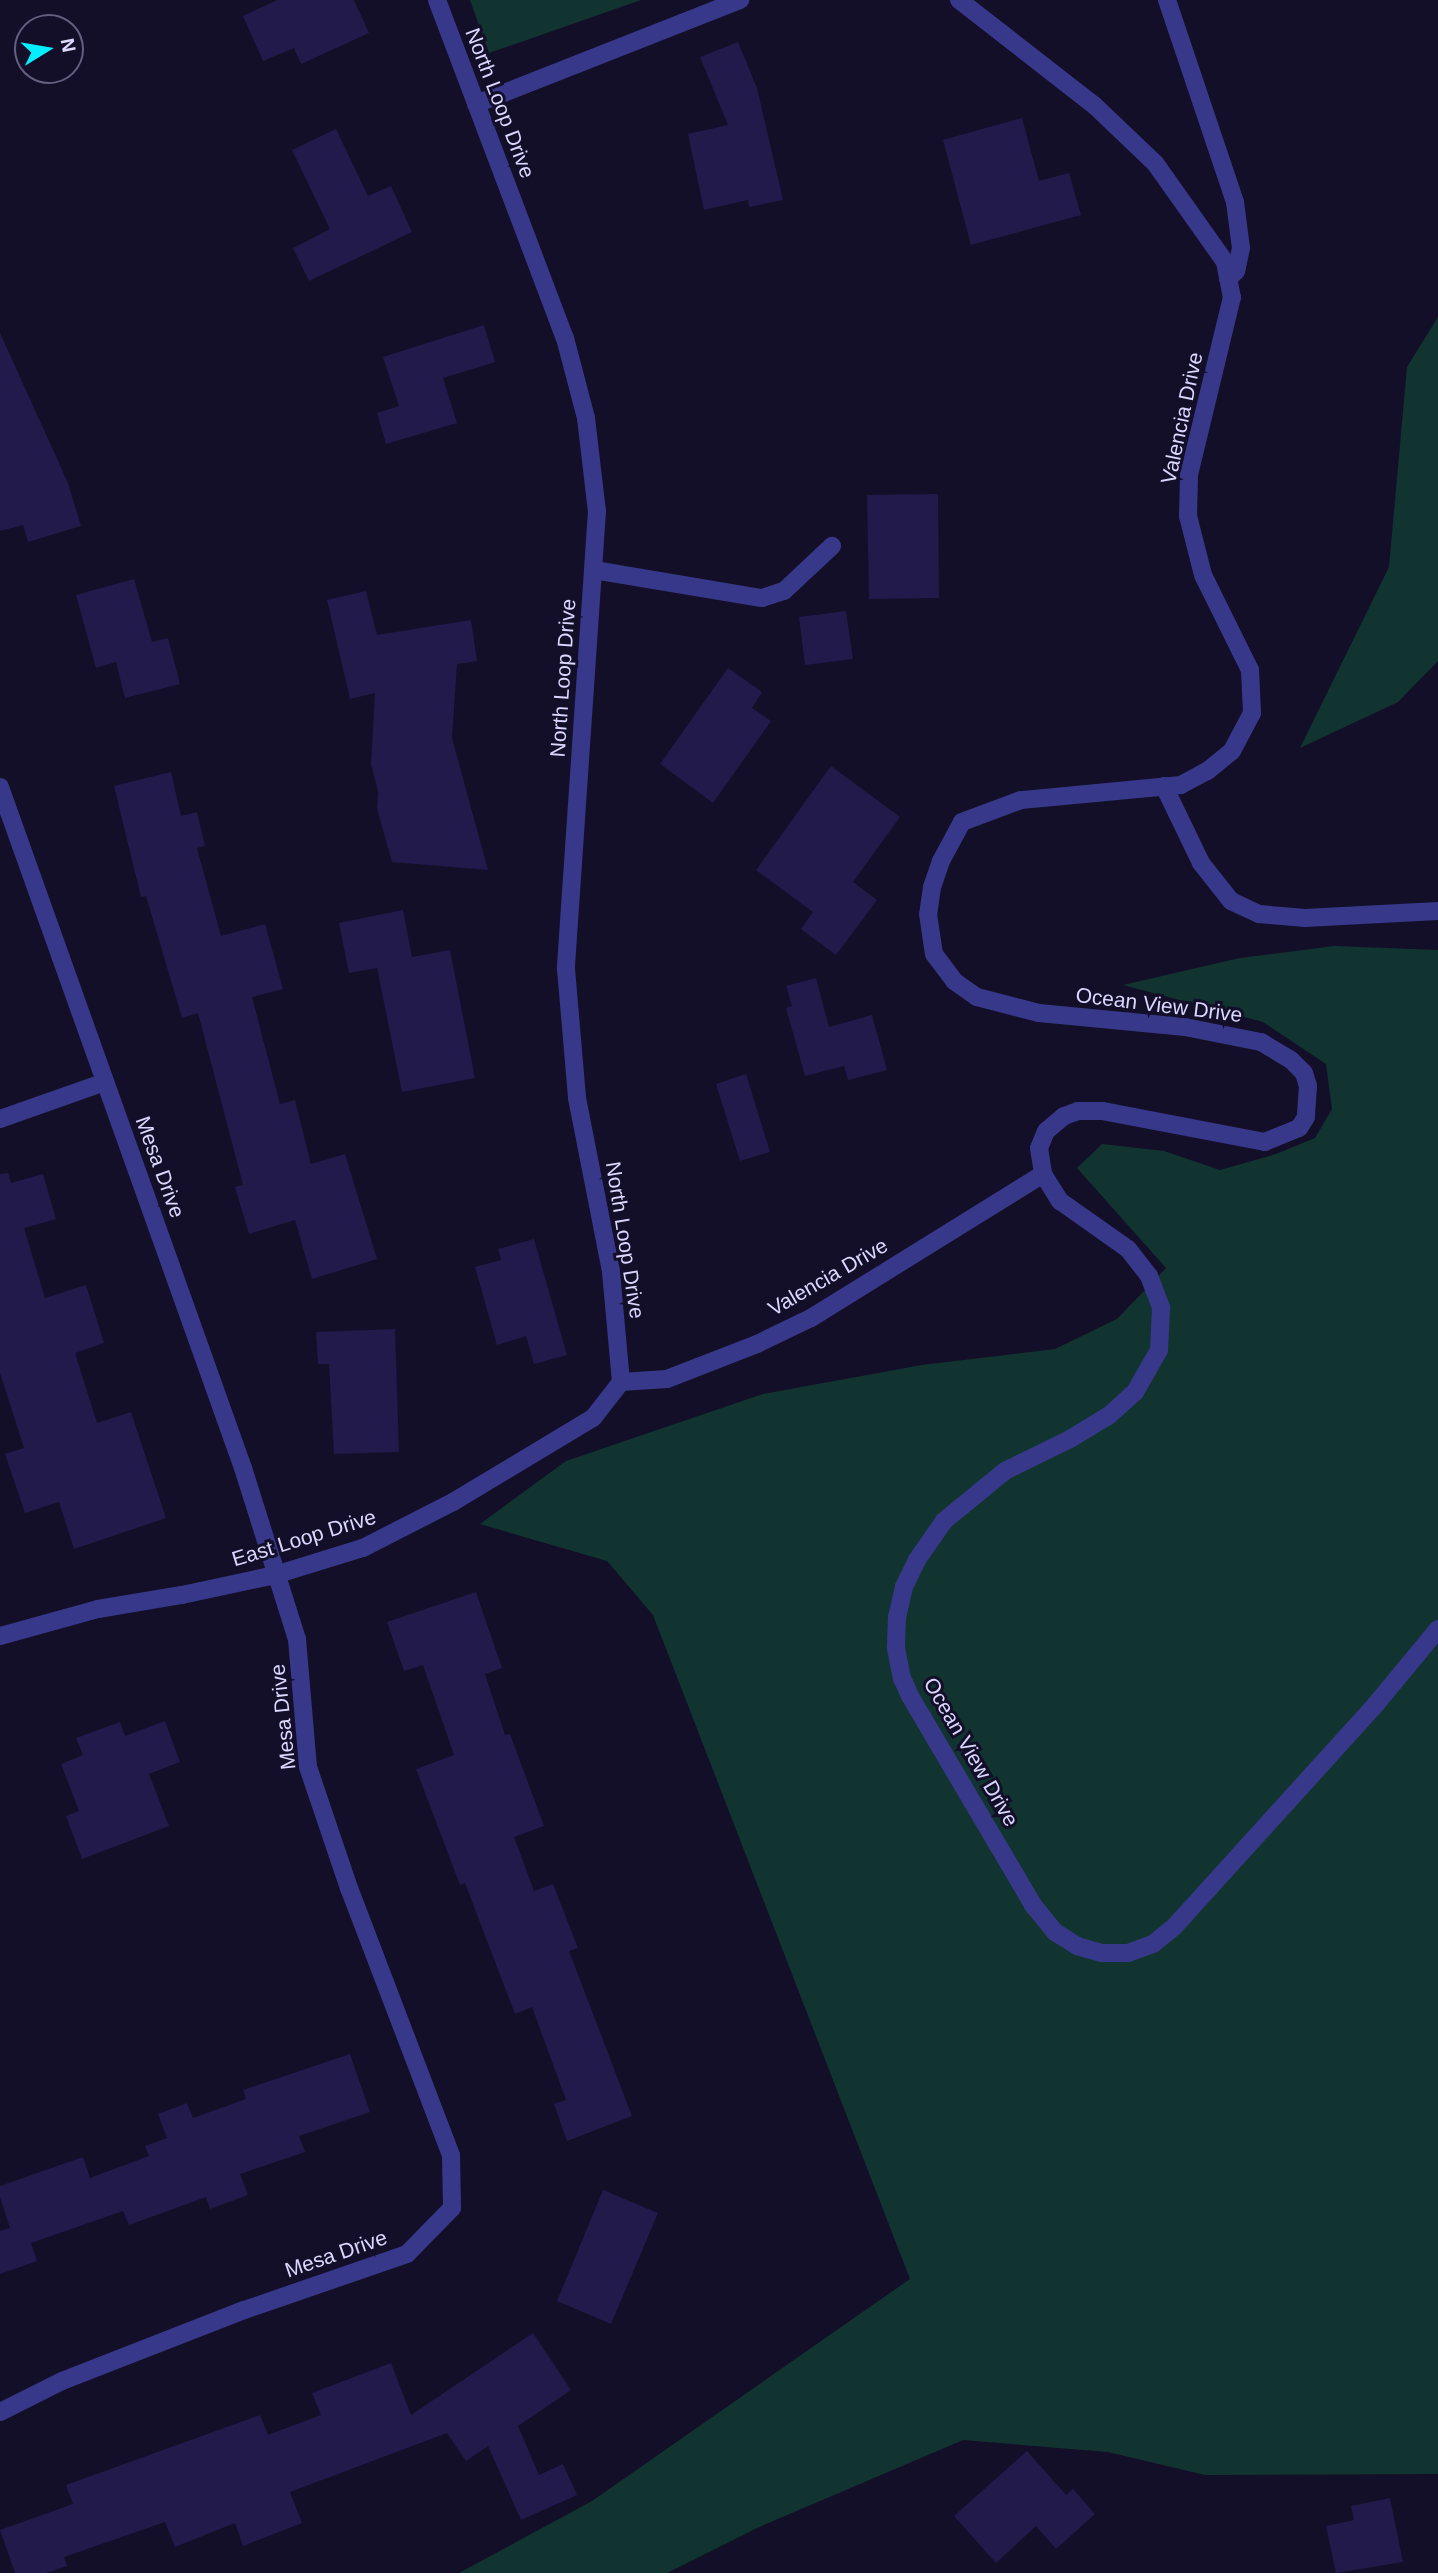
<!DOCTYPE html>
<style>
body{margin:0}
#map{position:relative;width:1438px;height:2573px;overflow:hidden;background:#130f29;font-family:Helvetica,sans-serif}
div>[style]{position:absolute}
.green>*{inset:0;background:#123431}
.building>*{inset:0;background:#221a4b}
.minor>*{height:18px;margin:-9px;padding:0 9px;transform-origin:9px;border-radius:9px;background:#38388b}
span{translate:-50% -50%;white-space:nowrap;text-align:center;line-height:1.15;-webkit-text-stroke:6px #130f29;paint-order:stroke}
.street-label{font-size:21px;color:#dbd7ff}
.north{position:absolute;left:14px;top:14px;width:70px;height:70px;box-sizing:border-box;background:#130f29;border:2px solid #635f7f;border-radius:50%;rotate:79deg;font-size:19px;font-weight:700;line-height:28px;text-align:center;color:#dbd7ff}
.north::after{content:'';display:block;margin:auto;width:24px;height:32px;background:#03eeff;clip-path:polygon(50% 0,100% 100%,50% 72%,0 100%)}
</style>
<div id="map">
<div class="green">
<i style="clip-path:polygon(470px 0,641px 0,489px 53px)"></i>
<i style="clip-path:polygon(1438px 317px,1438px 661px,1398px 702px,1300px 748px,1389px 567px,1407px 367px)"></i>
<i style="clip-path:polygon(1334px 946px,1438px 950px,1438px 2474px,1205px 2475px,1108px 2452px,963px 2440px,757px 2528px,667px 2573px,459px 2573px,592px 2501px,910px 2279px,653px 1615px,607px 1561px,480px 1524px,566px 1461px,763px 1394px,922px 1365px,1055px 1349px,1117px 1319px,1166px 1268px,1077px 1168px,1102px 1144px,1164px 1151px,1220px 1170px,1276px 1154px,1315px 1138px,1332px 1109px,1326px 1064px,1263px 1022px,1123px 985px,1240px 958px)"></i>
</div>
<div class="building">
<i style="clip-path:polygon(277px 0,354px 0,369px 33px,301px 64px,294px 48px,263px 61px,243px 16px)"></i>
<i style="clip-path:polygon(738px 42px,757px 88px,783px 200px,749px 207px,748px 200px,704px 210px,688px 134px,728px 125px,700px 57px)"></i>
<i style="clip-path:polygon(1022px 118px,1039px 181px,1069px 173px,1081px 215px,971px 245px,943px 140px)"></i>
<i style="clip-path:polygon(336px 129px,368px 196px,391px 186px,412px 232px,309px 281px,293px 248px,330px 229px,292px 150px)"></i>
<i style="clip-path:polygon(484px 325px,495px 362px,443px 378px,457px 423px,386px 444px,377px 413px,399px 406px,383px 357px)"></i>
<i style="clip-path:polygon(0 333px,68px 483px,81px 526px,28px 542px,23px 525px,0 531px)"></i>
<i style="clip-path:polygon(938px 494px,939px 598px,869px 599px,867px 495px)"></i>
<i style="clip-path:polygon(134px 579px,152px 642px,168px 638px,180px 684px,125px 698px,116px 662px,96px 668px,76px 595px)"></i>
<i style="clip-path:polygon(366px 591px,377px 635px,471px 620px,477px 661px,457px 664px,452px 738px,488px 870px,392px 862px,377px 809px,378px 791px,371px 764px,375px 693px,350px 699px,327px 600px)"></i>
<i style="clip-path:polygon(846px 611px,853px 659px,805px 665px,799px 617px)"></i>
<i style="clip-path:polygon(728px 668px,762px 692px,752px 708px,771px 721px,713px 803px,660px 764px)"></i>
<i style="clip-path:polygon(831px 766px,900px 817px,853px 882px,877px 900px,836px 955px,801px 929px,813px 912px,756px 870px)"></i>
<i style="clip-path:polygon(171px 772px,181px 816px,197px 812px,205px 846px,197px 848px,221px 936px,265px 924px,283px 989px,252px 997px,280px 1104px,295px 1100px,311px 1164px,345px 1154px,377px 1259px,312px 1279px,295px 1220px,249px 1234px,235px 1187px,243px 1185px,198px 1013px,182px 1018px,146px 896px,141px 897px,114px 786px)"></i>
<i style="clip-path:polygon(403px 910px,412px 957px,450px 950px,475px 1078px,402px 1092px,377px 968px,349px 973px,339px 923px)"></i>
<i style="clip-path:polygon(816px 978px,829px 1027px,872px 1015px,887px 1070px,848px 1080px,844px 1066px,805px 1076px,786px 1008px,792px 1006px,786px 986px)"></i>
<i style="clip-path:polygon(746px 1074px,770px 1152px,740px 1161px,716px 1084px)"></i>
<i style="clip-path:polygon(8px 1173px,11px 1183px,43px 1174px,56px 1219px,24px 1228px,45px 1298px,86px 1285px,104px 1343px,75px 1353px,97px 1423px,131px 1412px,166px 1518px,74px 1549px,59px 1502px,25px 1513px,5px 1454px,24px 1448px,0 1373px,0 1174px)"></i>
<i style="clip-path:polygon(534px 1239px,567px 1355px,534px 1364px,526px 1336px,497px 1345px,475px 1267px,501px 1260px,498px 1249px)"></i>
<i style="clip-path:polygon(395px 1329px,399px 1452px,334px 1454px,329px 1364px,318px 1364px,316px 1332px)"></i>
<i style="clip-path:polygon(476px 1592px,502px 1668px,485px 1674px,505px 1735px,510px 1734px,544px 1826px,514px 1837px,534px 1891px,553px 1884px,578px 1948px,569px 1951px,632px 2116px,567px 2141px,554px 2104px,566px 2100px,532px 2007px,515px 2014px,465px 1883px,460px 1885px,416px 1769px,454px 1755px,423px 1665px,404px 1671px,387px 1622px)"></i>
<i style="clip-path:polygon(165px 1721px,180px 1762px,149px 1774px,169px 1826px,82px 1859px,66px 1816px,79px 1811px,61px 1764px,83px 1755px,76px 1738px,120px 1722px,125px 1736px)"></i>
<i style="clip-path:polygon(350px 2054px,370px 2112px,299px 2136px,305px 2152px,240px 2174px,248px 2195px,210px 2209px,206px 2197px,129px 2225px,123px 2211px,31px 2243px,37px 2261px,0 2274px,0 2231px,10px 2228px,0 2197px,0 2186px,83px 2157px,90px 2178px,149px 2156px,145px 2146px,167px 2138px,158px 2114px,187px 2103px,193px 2118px,246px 2099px,243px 2090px)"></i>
<i style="clip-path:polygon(603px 2190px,658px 2213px,611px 2324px,557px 2301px)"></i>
<i style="clip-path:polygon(533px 2333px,571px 2390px,518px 2426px,539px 2475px,563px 2464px,577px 2495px,521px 2520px,488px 2446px,466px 2461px,447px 2433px,290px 2492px,302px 2523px,243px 2546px,235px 2523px,175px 2547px,165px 2522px,64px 2557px,67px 2566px,46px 2573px,15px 2573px,0 2530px,73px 2504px,66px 2485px,260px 2415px,268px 2435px,321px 2415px,312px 2393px,391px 2363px,411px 2415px)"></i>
<i style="clip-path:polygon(1027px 2451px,1066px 2495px,1073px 2489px,1095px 2514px,1056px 2549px,1036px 2526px,996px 2563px,954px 2516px)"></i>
<i style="clip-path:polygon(1390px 2498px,1403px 2562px,1336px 2573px,1326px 2526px,1354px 2520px,1351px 2506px)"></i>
</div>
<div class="minor">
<i style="left:437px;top:0;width:361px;rotate:69.3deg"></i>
<i style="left:565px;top:338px;width:83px;rotate:75.3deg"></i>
<i style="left:586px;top:418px;width:94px;rotate:83.3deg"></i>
<i style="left:597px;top:511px;width:459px;rotate:93.9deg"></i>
<i style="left:566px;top:969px;width:129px;rotate:85.1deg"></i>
<i style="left:577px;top:1098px;width:177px;rotate:78.9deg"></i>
<i style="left:611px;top:1272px;width:110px;rotate:84.8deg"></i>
<i style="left:959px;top:0;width:171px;rotate:37.9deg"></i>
<i style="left:1094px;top:105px;width:84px;rotate:43.6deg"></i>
<i style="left:1155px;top:163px;width:121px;rotate:54.7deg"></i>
<i style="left:1225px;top:262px;width:36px;rotate:79deg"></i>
<i style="left:1232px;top:297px;width:183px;rotate:103.6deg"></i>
<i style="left:1189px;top:475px;width:41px;rotate:91.4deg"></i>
<i style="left:1188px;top:516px;width:61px;rotate:75.7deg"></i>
<i style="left:1203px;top:575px;width:106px;rotate:63.7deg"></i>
<i style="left:1250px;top:670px;width:43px;rotate:87.3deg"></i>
<i style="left:1252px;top:713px;width:43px;rotate:117.8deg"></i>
<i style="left:1232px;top:751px;width:32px;rotate:141deg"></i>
<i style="left:1207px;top:771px;width:30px;rotate:152deg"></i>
<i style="left:1181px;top:785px;width:161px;rotate:174.6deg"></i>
<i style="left:1021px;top:800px;width:63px;rotate:159.6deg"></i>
<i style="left:962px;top:822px;width:44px;rotate:118.3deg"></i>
<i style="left:941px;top:861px;width:28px;rotate:109deg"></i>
<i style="left:932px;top:887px;width:27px;rotate:98deg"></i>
<i style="left:928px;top:914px;width:40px;rotate:81.5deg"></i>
<i style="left:934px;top:954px;width:34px;rotate:53deg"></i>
<i style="left:954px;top:981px;width:28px;rotate:35deg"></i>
<i style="left:977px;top:997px;width:64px;rotate:14.5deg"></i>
<i style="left:1039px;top:1013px;width:147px;rotate:5.5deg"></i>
<i style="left:1185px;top:1027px;width:77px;rotate:11.2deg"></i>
<i style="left:1261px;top:1042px;width:35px;rotate:31deg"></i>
<i style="left:1291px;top:1060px;width:18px;rotate:45deg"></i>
<i style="left:1304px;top:1073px;width:14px;rotate:73deg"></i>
<i style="left:1308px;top:1086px;width:31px;rotate:94deg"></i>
<i style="left:1306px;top:1117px;width:13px;rotate:122deg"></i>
<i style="left:1299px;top:1128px;width:37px;rotate:158deg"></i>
<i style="left:1265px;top:1142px;width:166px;rotate:-169.2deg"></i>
<i style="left:1102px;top:1111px;width:24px;rotate:180deg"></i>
<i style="left:1078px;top:1111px;width:15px;rotate:160deg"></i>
<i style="left:1064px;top:1116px;width:23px;rotate:140deg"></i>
<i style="left:1046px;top:1131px;width:18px;rotate:112deg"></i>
<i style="left:1039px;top:1148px;width:26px;rotate:81deg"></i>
<i style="left:1043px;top:1174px;width:32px;rotate:58deg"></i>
<i style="left:1060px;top:1201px;width:83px;rotate:35.2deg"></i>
<i style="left:1128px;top:1249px;width:34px;rotate:52deg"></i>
<i style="left:1149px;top:1276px;width:34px;rotate:69deg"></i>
<i style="left:1161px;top:1308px;width:42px;rotate:92.7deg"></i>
<i style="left:1159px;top:1350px;width:48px;rotate:119.7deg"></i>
<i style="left:1135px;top:1392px;width:36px;rotate:138deg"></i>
<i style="left:1108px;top:1416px;width:44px;rotate:148.8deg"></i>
<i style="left:1070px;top:1439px;width:72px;rotate:153.8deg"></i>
<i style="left:1005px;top:1471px;width:79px;rotate:140.7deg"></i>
<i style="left:944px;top:1521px;width:47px;rotate:124.7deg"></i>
<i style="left:917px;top:1560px;width:30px;rotate:116deg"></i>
<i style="left:904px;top:1587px;width:31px;rotate:103deg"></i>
<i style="left:897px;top:1617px;width:31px;rotate:92deg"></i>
<i style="left:896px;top:1648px;width:31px;rotate:79deg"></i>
<i style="left:902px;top:1678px;width:20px;rotate:66deg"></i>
<i style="left:910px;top:1696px;width:243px;rotate:59.5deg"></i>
<i style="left:1033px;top:1905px;width:35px;rotate:51deg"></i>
<i style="left:1055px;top:1932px;width:26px;rotate:32deg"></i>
<i style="left:1077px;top:1946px;width:26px;rotate:16deg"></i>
<i style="left:1102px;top:1953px;width:26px"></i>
<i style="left:1128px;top:1953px;width:27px;rotate:-20deg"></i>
<i style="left:1153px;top:1944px;width:27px;rotate:-39deg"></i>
<i style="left:1174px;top:1927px;width:301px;rotate:-47.8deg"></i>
<i style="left:1376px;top:1704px;width:97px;rotate:-50.4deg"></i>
<i style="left:1167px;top:0;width:213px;rotate:71.4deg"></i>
<i style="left:1235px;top:202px;width:46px;rotate:82.6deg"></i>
<i style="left:1241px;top:248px;width:24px;rotate:102deg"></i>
<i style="left:1236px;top:271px;width:11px;rotate:135deg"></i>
<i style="left:476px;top:104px;width:284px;rotate:-21.5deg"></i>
<i style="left:594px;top:570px;width:170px;rotate:9.5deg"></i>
<i style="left:762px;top:598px;width:23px;rotate:-18deg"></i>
<i style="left:784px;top:591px;width:66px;rotate:-43.2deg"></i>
<i style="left:1164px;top:786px;width:85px;rotate:64.3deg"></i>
<i style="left:1201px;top:863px;width:48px;rotate:51.7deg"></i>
<i style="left:1231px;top:901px;width:31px;rotate:25deg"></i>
<i style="left:1259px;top:914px;width:46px;rotate:5deg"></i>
<i style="left:1305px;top:918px;width:133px;rotate:-3deg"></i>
<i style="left:0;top:787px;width:723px;rotate:70.36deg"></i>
<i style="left:243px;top:1468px;width:179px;rotate:72.5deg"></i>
<i style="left:297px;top:1639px;width:128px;rotate:85.1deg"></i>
<i style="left:308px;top:1767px;width:128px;rotate:71.3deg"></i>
<i style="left:349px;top:1888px;width:286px;rotate:69.1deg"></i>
<i style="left:451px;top:2155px;width:53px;rotate:88.9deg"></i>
<i style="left:452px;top:2208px;width:64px;rotate:134.4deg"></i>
<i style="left:407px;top:2254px;width:172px;rotate:161deg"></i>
<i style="left:244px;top:2310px;width:195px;rotate:158.7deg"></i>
<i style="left:62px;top:2381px;width:69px;rotate:153.4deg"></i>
<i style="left:0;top:1119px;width:111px;rotate:-19.4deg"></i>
<i style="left:621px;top:1382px;width:46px;rotate:-3.7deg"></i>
<i style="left:667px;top:1379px;width:97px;rotate:-21.3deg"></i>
<i style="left:757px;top:1344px;width:60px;rotate:-25.7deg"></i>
<i style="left:811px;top:1318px;width:273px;rotate:-31.8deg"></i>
<i style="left:0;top:1636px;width:102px;rotate:-15.4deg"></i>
<i style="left:98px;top:1609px;width:85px;rotate:-9.5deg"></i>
<i style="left:182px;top:1595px;width:95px;rotate:-12.1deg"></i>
<i style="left:275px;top:1575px;width:92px;rotate:-17.1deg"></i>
<i style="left:363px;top:1548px;width:101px;rotate:-27.1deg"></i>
<i style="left:453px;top:1502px;width:163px;rotate:-31deg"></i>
<i style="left:593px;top:1418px;width:46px;rotate:-52.1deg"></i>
</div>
<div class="street-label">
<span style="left:500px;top:103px;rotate:69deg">North Loop Drive</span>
<span style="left:1182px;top:418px;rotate:-78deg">Valencia Drive</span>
<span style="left:563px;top:678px;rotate:-86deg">North Loop Drive</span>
<span style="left:1159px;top:1005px;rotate:7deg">Ocean View Drive</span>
<span style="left:160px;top:1167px;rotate:70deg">Mesa Drive</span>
<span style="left:625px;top:1240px;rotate:81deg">North Loop Drive</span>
<span style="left:828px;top:1277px;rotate:-30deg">Valencia Drive</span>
<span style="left:304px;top:1538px;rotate:-17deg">East Loop Drive</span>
<span style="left:283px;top:1717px;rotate:-96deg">Mesa Drive</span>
<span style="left:971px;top:1752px;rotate:60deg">Ocean View Drive</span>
<span style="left:336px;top:2254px;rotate:-19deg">Mesa Drive</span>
</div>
<div class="north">N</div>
</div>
